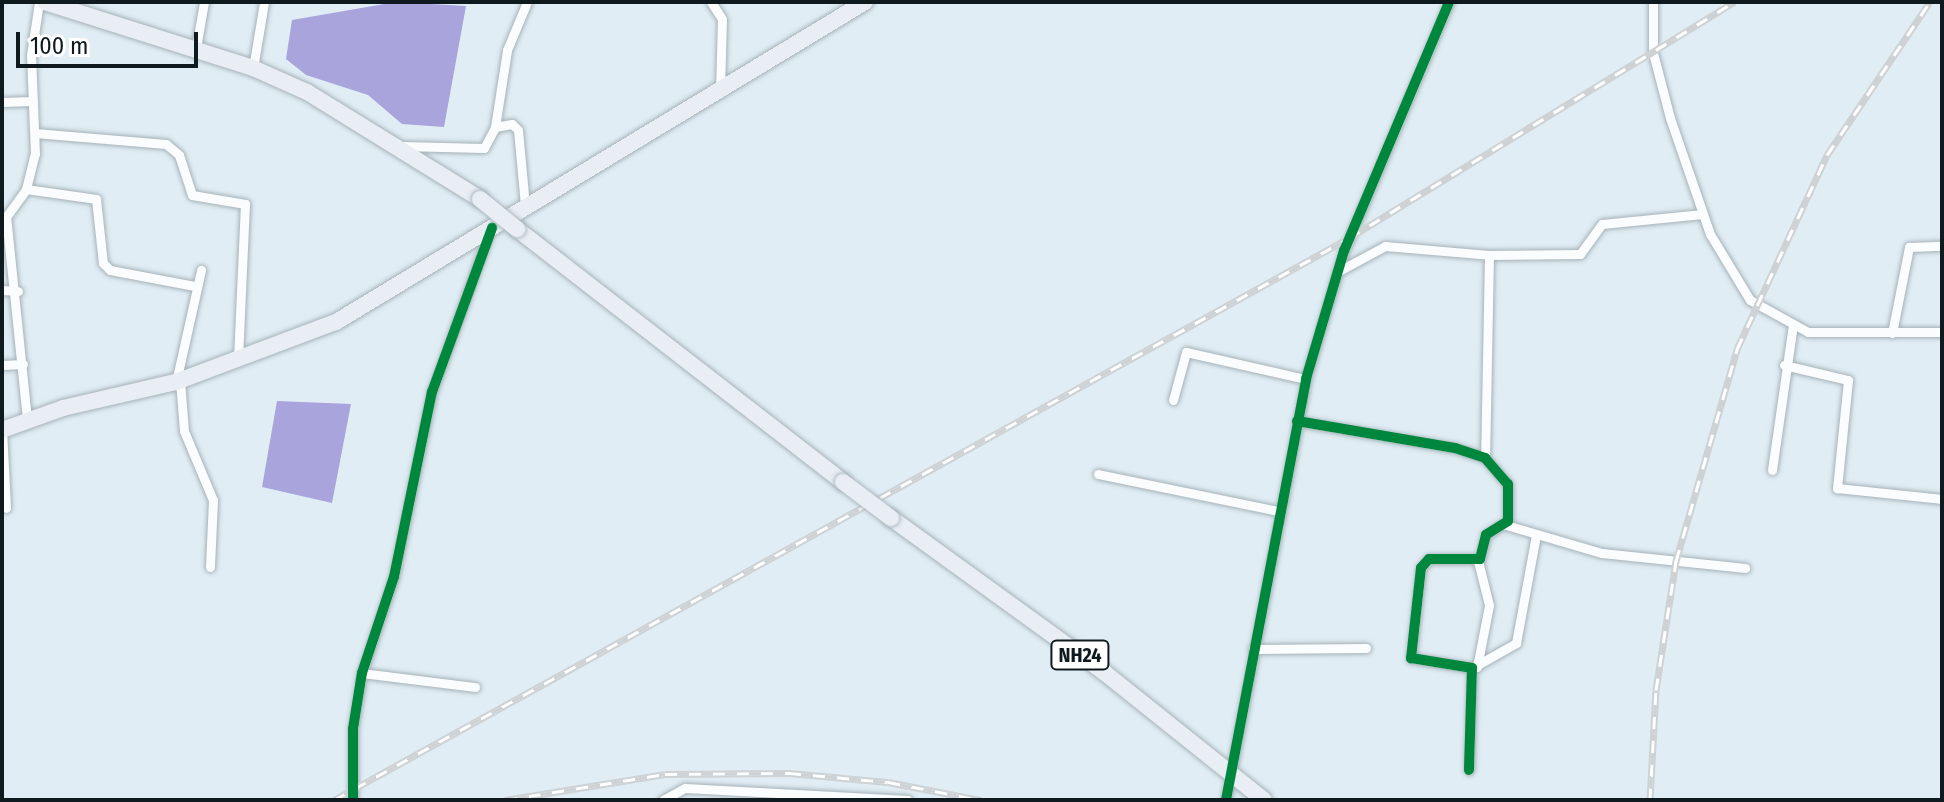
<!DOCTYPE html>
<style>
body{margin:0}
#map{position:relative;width:1944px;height:802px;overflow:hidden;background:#e0edf4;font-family:"Fira Sans Condensed",sans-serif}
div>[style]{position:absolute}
.water>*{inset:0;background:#a9a4dc}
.roads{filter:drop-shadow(0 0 2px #a6b2b8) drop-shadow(0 0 2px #a6b2b8)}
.minor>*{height:9px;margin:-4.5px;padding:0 4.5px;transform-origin:4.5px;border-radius:4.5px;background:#fafcfd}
.trunk>*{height:16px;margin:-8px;padding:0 8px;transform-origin:8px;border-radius:8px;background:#e9eef4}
.rail>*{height:7px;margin-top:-3.5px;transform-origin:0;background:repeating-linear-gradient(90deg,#fff 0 12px,#ced2d4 0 24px);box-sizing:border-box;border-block:2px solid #ced2d4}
.bridges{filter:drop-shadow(0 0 2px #adb8c1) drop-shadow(0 0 2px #adb8c1)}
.trunk-bridge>*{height:16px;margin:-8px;padding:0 8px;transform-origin:8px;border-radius:8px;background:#e9eef4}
.cycleway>*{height:10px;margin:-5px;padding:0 5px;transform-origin:5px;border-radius:5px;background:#00873e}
span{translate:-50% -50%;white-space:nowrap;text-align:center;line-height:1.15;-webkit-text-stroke:6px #fff;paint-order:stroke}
.shield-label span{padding:2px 6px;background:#fff;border:2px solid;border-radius:6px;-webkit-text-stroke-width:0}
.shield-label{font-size:20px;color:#0f1a1f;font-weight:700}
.frame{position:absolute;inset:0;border:4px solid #0f1a1f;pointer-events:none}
.scale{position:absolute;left:16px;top:32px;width:182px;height:36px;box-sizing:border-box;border:4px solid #0f1a1f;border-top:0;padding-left:10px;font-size:24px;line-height:28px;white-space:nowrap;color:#0f1a1f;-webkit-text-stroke:6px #fff;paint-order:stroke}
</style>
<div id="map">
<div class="water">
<i style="clip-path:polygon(396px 2px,466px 6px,444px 127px,402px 124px,368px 95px,306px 75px,286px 59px,292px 20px)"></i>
<i style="clip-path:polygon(277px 401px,351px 404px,332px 503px,262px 487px)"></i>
</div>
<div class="roads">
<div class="minor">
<i style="left:711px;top:2px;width:20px;rotate:57deg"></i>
<i style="left:722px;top:19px;width:70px;rotate:91.6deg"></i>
<i style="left:1653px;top:2px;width:51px;rotate:90deg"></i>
<i style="left:1653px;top:53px;width:67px;rotate:75.3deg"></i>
<i style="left:1670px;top:118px;width:123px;rotate:71deg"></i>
<i style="left:1710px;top:234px;width:77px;rotate:58.8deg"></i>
<i style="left:1750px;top:300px;width:66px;rotate:28.9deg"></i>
<i style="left:1808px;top:332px;width:134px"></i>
<i style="left:196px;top:48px;width:47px;rotate:-80.1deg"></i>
<i style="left:253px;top:68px;width:67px;rotate:-80.5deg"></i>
<i style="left:2px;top:102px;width:31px;rotate:-2deg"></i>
<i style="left:495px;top:127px;width:17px;rotate:-10deg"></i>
<i style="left:512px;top:124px;width:8px;rotate:45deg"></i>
<i style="left:518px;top:130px;width:76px;rotate:84.7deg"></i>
<i style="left:35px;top:133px;width:131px;rotate:4.8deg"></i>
<i style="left:166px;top:144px;width:17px;rotate:40deg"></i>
<i style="left:179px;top:155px;width:42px;rotate:72deg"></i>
<i style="left:192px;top:195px;width:54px;rotate:9.6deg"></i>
<i style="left:245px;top:204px;width:157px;rotate:92.6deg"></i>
<i style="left:401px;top:146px;width:83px;rotate:1.4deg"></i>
<i style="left:484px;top:148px;width:24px;rotate:-62deg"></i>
<i style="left:495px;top:127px;width:78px;rotate:-81.1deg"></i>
<i style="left:507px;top:50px;width:52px;rotate:-67.4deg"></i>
<i style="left:26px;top:189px;width:71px;rotate:8.1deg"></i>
<i style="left:96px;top:199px;width:64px;rotate:83.8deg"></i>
<i style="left:103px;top:263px;width:10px;rotate:45deg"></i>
<i style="left:110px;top:270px;width:86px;rotate:10.7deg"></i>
<i style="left:1489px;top:255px;width:91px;rotate:-0.6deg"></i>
<i style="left:1580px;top:254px;width:37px;rotate:-54deg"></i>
<i style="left:1602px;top:224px;width:101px;rotate:-5.7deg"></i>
<i style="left:1337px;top:272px;width:55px;rotate:-28.4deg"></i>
<i style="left:1385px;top:246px;width:104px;rotate:4.9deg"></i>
<i style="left:1489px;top:255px;width:203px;rotate:91.1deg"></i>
<i style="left:2px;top:290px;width:16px;rotate:4deg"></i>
<i style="left:1892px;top:333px;width:88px;rotate:-78.8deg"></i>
<i style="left:1909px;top:247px;width:33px;rotate:-2deg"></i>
<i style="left:2px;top:365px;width:21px;rotate:-3deg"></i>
<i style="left:1784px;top:365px;width:66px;rotate:13.2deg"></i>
<i style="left:1848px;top:380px;width:109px;rotate:95.8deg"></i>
<i style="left:1837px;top:488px;width:106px;rotate:6deg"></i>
<i style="left:180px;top:381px;width:50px;rotate:85.4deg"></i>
<i style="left:184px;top:431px;width:75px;rotate:67.2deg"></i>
<i style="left:213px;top:500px;width:67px;rotate:92.6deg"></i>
<i style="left:176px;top:382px;width:115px;rotate:-77.4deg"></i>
<i style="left:1173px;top:400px;width:50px;rotate:-74.8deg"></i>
<i style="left:1186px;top:352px;width:123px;rotate:12.7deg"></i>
<i style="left:27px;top:419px;width:203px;rotate:-95.9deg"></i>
<i style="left:6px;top:217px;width:34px;rotate:-54deg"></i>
<i style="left:26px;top:189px;width:36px;rotate:-76deg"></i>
<i style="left:35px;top:154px;width:99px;rotate:-92.3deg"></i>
<i style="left:31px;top:55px;width:54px;rotate:-81.4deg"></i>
<i style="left:1297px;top:421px;width:160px;rotate:9.7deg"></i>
<i style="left:1455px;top:448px;width:32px;rotate:18deg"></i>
<i style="left:1485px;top:458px;width:35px;rotate:49deg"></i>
<i style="left:1508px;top:484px;width:37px;rotate:90deg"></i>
<i style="left:1508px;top:521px;width:26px;rotate:148deg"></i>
<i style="left:1486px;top:535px;width:25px;rotate:104deg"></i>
<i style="left:1480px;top:559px;width:51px;rotate:180deg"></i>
<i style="left:1429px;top:559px;width:12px;rotate:132deg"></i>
<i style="left:1421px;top:568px;width:91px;rotate:96.3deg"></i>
<i style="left:1411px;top:658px;width:62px;rotate:9.3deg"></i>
<i style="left:1472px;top:668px;width:102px;rotate:91.7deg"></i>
<i style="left:2px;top:429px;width:79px;rotate:87.1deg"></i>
<i style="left:1772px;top:470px;width:147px;rotate:-81.8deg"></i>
<i style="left:1098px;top:474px;width:185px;rotate:11.6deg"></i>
<i style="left:1506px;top:525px;width:100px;rotate:16.3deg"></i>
<i style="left:1602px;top:553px;width:144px;rotate:6deg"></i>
<i style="left:1253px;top:649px;width:113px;rotate:-0.5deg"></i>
<i style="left:1477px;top:667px;width:63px;rotate:-79deg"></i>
<i style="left:1489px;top:605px;width:45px;rotate:-104deg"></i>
<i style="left:1472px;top:668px;width:51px;rotate:-29.6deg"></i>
<i style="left:1516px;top:643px;width:110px;rotate:-79.5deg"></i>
<i style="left:362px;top:673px;width:114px;rotate:7.1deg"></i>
<i style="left:353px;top:800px;width:71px;rotate:-90deg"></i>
<i style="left:353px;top:729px;width:57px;rotate:-80.9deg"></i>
<i style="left:362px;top:673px;width:101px;rotate:-71.6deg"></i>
<i style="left:394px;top:577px;width:189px;rotate:-78.4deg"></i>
<i style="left:432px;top:392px;width:171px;rotate:-70.2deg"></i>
<i style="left:663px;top:800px;width:25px;rotate:-29deg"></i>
<i style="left:685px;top:788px;width:223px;rotate:3.1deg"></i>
<i style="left:1226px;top:800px;width:429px;rotate:-79.2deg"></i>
<i style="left:1306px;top:379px;width:134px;rotate:-73.5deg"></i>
<i style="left:1344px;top:251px;width:270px;rotate:-67.1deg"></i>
</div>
<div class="trunk">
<i style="left:45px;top:2px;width:218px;rotate:17.6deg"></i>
<i style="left:253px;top:68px;width:59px;rotate:24deg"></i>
<i style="left:307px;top:92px;width:203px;rotate:31.7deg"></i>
<i style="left:517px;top:229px;width:413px;rotate:37.8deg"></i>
<i style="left:2px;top:430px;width:65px;rotate:-19.8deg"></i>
<i style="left:63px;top:408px;width:116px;rotate:-13deg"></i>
<i style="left:176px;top:382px;width:171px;rotate:-20.6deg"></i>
<i style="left:336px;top:322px;width:618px;rotate:-31.17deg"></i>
<i style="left:891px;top:518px;width:264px;rotate:35.9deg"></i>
<i style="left:1105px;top:673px;width:203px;rotate:38.6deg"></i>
</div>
</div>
<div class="rail">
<i style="left:334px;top:800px;width:1160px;rotate:-28.97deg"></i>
<i style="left:1349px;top:238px;width:452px;rotate:-31.5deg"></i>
<i style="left:505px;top:800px;width:162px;rotate:-9.2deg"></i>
<i style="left:665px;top:774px;width:124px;rotate:-0.5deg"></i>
<i style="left:789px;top:773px;width:99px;rotate:5.2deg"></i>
<i style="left:888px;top:782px;width:95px;rotate:11deg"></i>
<i style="left:1650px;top:800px;width:110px;rotate:-86.9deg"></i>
<i style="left:1656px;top:690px;width:131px;rotate:-81.2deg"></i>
<i style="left:1676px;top:561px;width:221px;rotate:-73.9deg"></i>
<i style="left:1737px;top:349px;width:214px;rotate:-65.1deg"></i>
<i style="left:1827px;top:155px;width:184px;rotate:-56.1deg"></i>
</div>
<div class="bridges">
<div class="trunk-bridge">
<i style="left:480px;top:199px;width:48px;rotate:39deg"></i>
<i style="left:843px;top:482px;width:60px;rotate:36.9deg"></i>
</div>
</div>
<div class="cycleway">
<i style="left:1297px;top:421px;width:160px;rotate:9.7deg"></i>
<i style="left:1455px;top:448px;width:32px;rotate:18deg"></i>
<i style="left:1485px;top:458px;width:35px;rotate:49deg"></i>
<i style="left:1508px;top:484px;width:37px;rotate:90deg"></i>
<i style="left:1508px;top:521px;width:26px;rotate:148deg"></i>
<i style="left:1486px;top:535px;width:25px;rotate:104deg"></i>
<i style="left:1480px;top:559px;width:51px;rotate:180deg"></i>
<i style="left:1429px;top:559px;width:12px;rotate:132deg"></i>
<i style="left:1421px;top:568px;width:91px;rotate:96.3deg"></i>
<i style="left:1411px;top:658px;width:62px;rotate:9.3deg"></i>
<i style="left:1472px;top:668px;width:102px;rotate:91.7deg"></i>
<i style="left:353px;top:800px;width:71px;rotate:-90deg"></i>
<i style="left:353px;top:729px;width:57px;rotate:-80.9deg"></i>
<i style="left:362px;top:673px;width:101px;rotate:-71.6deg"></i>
<i style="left:394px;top:577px;width:189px;rotate:-78.4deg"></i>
<i style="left:432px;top:392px;width:175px;rotate:-69.9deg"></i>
<i style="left:1226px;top:800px;width:429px;rotate:-79.2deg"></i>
<i style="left:1306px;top:379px;width:134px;rotate:-73.5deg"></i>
<i style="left:1344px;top:251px;width:270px;rotate:-67.1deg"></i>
</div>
<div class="shield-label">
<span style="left:1080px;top:655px">NH24</span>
</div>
<div class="frame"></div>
<div class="scale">100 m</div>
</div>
